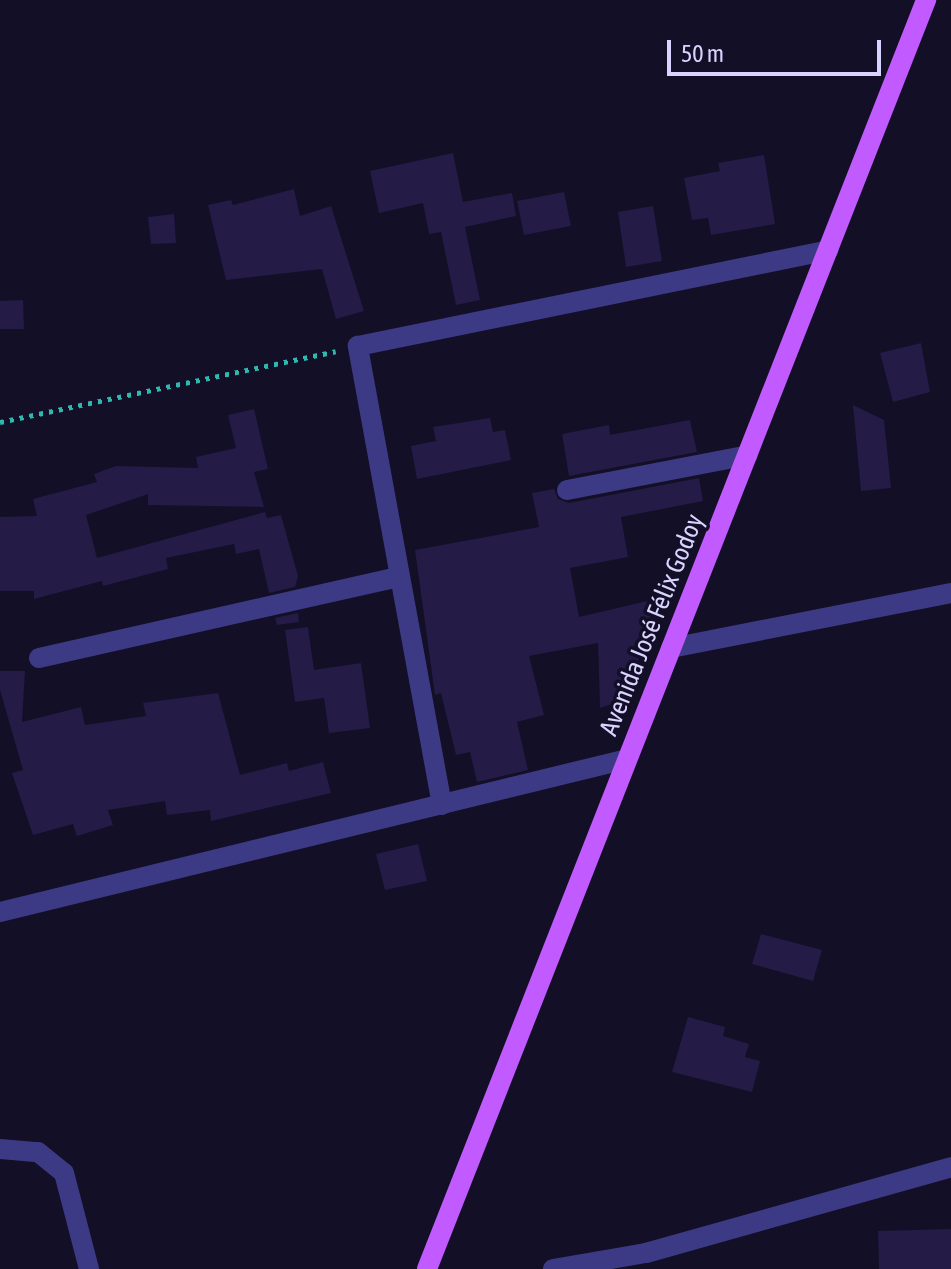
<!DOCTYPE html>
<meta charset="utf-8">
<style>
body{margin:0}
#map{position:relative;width:951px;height:1269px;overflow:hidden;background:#130f26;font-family:"Asap Condensed",sans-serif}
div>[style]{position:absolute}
.building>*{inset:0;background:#241b47}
.path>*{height:5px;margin-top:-2.5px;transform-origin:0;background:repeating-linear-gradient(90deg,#2fb8b0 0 4px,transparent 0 10px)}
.minor>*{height:20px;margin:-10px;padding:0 10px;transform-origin:10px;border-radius:10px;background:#3d3a85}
.major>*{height:20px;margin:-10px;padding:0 10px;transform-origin:10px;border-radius:10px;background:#c25bff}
span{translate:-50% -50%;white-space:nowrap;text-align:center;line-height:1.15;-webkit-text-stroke:7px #130f26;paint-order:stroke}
.street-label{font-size:26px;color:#d9d4ff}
.scale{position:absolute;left:667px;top:40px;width:214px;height:36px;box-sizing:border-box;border:4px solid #d9d4ff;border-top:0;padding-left:10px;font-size:24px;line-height:28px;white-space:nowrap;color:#d9d4ff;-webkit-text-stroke:6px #130f26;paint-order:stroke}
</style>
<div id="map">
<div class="building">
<i style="clip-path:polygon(453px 153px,463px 202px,512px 193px,516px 216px,465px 227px,480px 300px,456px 305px,441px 232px,429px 234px,423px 203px,379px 213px,370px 171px)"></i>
<i style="clip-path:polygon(764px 155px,775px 224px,711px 235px,708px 218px,692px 220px,684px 178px,720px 171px,718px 163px)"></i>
<i style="clip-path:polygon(294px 189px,300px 216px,331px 206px,364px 311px,336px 319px,322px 269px,226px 280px,208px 205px,231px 200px,233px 205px)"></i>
<i style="clip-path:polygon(564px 192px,571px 226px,524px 235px,517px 201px)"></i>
<i style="clip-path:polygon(653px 206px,662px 261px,626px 267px,618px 212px)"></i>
<i style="clip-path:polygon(174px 214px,176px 243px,151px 244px,148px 217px)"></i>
<i style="clip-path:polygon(23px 300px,24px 329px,0 329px,0 301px)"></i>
<i style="clip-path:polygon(921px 343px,930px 392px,893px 402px,880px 353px)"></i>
<i style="clip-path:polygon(853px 405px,884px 420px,891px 488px,861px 491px)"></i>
<i style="clip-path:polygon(254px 409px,268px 469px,254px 472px,264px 507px,148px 505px,148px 494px,86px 515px,97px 558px,265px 512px,267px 518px,281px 515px,298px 576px,295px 587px,269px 593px,259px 549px,236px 554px,234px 544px,166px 558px,168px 569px,103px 586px,102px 581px,34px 599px,34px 591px,0 591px,0 517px,37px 516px,33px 499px,97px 482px,94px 474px,116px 466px,198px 468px,196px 457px,236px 448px,228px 415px)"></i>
<i style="clip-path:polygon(490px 418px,493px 432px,505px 430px,511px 460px,417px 479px,411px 446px,436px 441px,433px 427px)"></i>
<i style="clip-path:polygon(690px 420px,697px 452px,569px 476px,562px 434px,609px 425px,610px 435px)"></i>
<i style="clip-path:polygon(699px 478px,703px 501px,621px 517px,628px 557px,570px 568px,579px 617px,647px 601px,653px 626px,621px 701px,600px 708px,598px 643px,529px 656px,544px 715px,517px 722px,528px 770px,477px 782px,470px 752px,456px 755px,441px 693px,435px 695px,415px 550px,539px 527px,532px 493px,554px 489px,558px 499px,569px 503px)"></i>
<i style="clip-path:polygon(298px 613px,299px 622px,277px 625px,275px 618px)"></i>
<i style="clip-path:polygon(308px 627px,314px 670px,361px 663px,370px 728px,329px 733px,324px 698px,295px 702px,285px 630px)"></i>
<i style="clip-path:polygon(0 671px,25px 671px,22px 722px,81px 707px,85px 725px,146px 716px,143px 703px,218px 693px,240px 775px,287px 763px,289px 771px,323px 762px,331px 793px,211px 821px,210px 810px,167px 815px,165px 801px,108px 810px,113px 825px,77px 836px,73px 824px,33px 835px,12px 773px,23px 770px,0 690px)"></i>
<i style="clip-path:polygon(418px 844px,427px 881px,385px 890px,376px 854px)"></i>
<i style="clip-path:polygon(761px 934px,822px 950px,813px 981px,752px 964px)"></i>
<i style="clip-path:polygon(688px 1017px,725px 1027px,723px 1036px,749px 1044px,745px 1057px,760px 1061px,752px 1092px,672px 1072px)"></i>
<i style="clip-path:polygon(951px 1229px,951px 1269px,879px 1269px,878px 1231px)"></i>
</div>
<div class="path">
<i style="left:0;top:422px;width:343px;rotate:-11.9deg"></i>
</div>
<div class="minor">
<i style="left:567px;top:490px;width:184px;rotate:-10.9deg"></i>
<i style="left:671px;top:648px;width:285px;rotate:-11.1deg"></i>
<i style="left:39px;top:658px;width:369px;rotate:-12.7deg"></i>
<i style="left:442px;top:805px;width:467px;rotate:-100.4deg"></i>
<i style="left:358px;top:346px;width:480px;rotate:-11.5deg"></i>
<i style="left:0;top:912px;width:645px;rotate:-13.71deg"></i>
<i style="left:0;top:1149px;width:38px;rotate:5deg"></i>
<i style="left:38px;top:1152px;width:33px;rotate:39deg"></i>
<i style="left:64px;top:1173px;width:99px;rotate:75.4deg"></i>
<i style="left:553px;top:1269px;width:94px;rotate:-9.8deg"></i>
<i style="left:646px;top:1253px;width:317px;rotate:-15.7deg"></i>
</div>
<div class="major">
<i style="left:427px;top:1269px;width:1364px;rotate:-68.53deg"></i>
</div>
<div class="street-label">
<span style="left:652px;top:625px;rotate:-68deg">Avenida José Félix Godoy</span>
</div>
<div class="scale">50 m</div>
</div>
